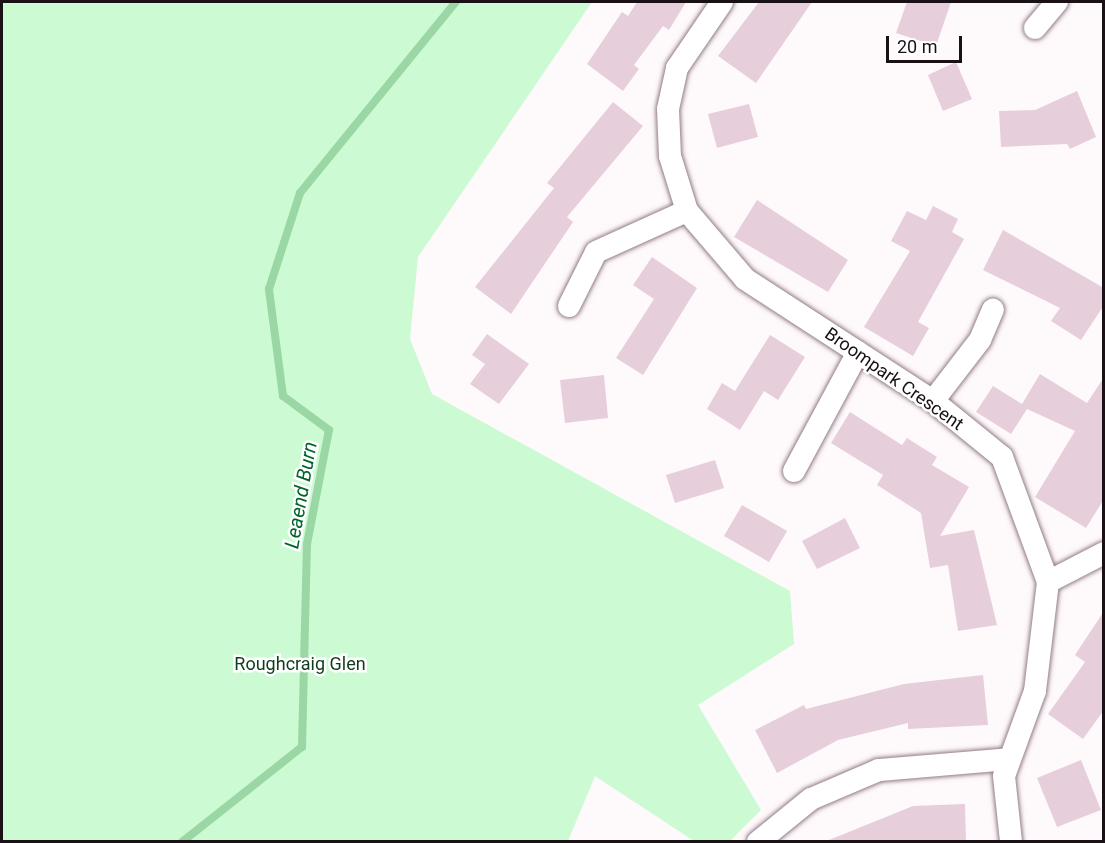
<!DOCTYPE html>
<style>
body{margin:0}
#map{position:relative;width:1105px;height:843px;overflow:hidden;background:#fef9fb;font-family:Roboto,sans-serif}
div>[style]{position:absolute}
.green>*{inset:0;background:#cbfad3}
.stream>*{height:8px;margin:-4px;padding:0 4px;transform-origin:4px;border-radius:4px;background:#9ad7a5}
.building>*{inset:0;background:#e7cedb}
.roads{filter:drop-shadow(0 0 2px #927c88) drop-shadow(0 0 2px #927c88)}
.street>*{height:22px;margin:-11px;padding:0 11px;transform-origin:11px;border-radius:11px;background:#fff}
span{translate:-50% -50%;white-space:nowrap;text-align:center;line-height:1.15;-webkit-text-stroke:5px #fff;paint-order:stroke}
.street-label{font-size:18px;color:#191116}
.park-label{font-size:18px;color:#0e3c1c}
.water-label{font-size:20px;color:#01662b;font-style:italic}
.frame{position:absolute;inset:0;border:3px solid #191116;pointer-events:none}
.scale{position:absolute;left:886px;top:36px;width:76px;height:27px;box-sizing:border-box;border:3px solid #191116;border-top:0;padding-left:8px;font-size:18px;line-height:21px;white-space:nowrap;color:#191116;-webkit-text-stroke:4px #fff;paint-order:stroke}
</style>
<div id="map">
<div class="green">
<i style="clip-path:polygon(2px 2px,592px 2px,418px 257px,410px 339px,432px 394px,790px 591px,794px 644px,698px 705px,761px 810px,730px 841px,694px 841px,595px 776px,568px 841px,2px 841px)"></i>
</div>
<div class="stream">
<i style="left:182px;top:842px;width:153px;rotate:-38.4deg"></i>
<i style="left:302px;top:747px;width:203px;rotate:-88.6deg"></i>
<i style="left:307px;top:544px;width:116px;rotate:-79.1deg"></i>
<i style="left:329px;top:430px;width:57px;rotate:-143.5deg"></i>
<i style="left:283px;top:396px;width:108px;rotate:-97.5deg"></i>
<i style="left:269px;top:289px;width:101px;rotate:-72.1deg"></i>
<i style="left:300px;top:193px;width:247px;rotate:-50.8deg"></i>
</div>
<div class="building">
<i style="clip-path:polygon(637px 2px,686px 2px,669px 30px,663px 26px,634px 65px,639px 69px,623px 91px,587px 64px,622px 12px,628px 16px)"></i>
<i style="clip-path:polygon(759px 2px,812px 2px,756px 83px,718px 56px)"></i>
<i style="clip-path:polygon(907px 2px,951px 2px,936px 46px,896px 33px)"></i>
<i style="clip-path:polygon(956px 62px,972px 99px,943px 111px,928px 75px)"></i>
<i style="clip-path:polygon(1077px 91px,1096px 137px,1070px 149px,1067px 144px,1001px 147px,999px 111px,1035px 110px)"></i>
<i style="clip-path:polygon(613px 102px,643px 126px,567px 217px,573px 222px,511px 314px,475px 287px,554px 188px,547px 183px)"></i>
<i style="clip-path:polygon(749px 104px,758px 137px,717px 148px,708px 114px)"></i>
<i style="clip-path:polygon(757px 200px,848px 260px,828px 292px,734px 237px)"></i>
<i style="clip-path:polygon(933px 206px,958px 219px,952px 232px,964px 239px,918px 322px,929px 328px,913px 356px,864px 327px,910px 251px,891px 241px,907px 211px,926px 220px)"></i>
<i style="clip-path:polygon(1003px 230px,1104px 288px,1104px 305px,1081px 340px,1051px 321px,1060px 308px,983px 270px)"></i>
<i style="clip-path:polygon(652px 257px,697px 288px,643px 375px,616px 358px,654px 299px,633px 285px)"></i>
<i style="clip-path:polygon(487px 334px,529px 364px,499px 404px,470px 384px,485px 364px,472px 355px)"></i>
<i style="clip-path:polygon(770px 335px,805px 357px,778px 400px,764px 391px,740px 430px,707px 409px,722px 383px,735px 391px)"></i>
<i style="clip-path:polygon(1040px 374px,1087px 403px,1104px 377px,1104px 499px,1086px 528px,1035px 497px,1075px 431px,1027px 409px,1011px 434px,976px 412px,993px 386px,1022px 404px)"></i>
<i style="clip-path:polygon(604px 375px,608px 418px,565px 423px,560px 380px)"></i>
<i style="clip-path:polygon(850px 412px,902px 445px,907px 438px,937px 457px,932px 465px,969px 487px,940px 536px,974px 530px,997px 625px,958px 631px,948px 565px,930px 568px,921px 513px,877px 485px,883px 475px,831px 443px)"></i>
<i style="clip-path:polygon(715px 460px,724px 488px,675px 503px,666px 475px)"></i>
<i style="clip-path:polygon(742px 505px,787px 531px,769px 562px,724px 536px)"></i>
<i style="clip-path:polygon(845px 518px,860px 548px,817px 569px,802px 541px)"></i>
<i style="clip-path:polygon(1104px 611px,1104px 710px,1083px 739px,1048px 714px,1085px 662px,1075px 655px)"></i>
<i style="clip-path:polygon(983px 675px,988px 725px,908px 729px,908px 723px,838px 740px,777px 773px,755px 730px,804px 705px,806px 709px,904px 684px)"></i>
<i style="clip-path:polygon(1081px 760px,1101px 810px,1057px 827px,1037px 778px)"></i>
<i style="clip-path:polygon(965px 804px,966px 842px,824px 842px,913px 806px)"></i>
</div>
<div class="roads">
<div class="street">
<i style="left:722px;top:2px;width:80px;rotate:124.3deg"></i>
<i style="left:677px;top:68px;width:42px;rotate:102.4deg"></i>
<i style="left:668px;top:109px;width:47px;rotate:87.6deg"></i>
<i style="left:670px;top:156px;width:58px;rotate:72.8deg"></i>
<i style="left:687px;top:211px;width:89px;rotate:49.5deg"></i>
<i style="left:745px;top:279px;width:224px;rotate:33deg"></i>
<i style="left:933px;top:401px;width:89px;rotate:39.1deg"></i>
<i style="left:1002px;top:457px;width:133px;rotate:69.8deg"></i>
<i style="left:1048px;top:582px;width:110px;rotate:96.8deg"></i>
<i style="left:1035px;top:691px;width:90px;rotate:110deg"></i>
<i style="left:1004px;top:776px;width:66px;rotate:83.9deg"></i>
<i style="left:1035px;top:28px;width:34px;rotate:-50deg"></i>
<i style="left:569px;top:306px;width:60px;rotate:-63.4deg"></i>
<i style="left:596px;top:252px;width:100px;rotate:-24.3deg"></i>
<i style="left:933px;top:401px;width:77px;rotate:-52.4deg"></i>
<i style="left:980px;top:340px;width:33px;rotate:-67deg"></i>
<i style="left:794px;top:471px;width:135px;rotate:-61.7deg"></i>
<i style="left:1048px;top:582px;width:63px;rotate:-27.4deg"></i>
<i style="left:758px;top:842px;width:68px;rotate:-39.1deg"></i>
<i style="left:811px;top:799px;width:74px;rotate:-23.1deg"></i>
<i style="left:879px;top:770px;width:131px;rotate:-4.8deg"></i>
</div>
</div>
<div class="street-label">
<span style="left:894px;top:379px;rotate:35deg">Broompark Crescent</span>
</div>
<div class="park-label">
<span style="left:300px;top:664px">Roughcraig Glen</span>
</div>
<div class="water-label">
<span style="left:301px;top:495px;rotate:-80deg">Leaend Burn</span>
</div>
<div class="frame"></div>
<div class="scale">20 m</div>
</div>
